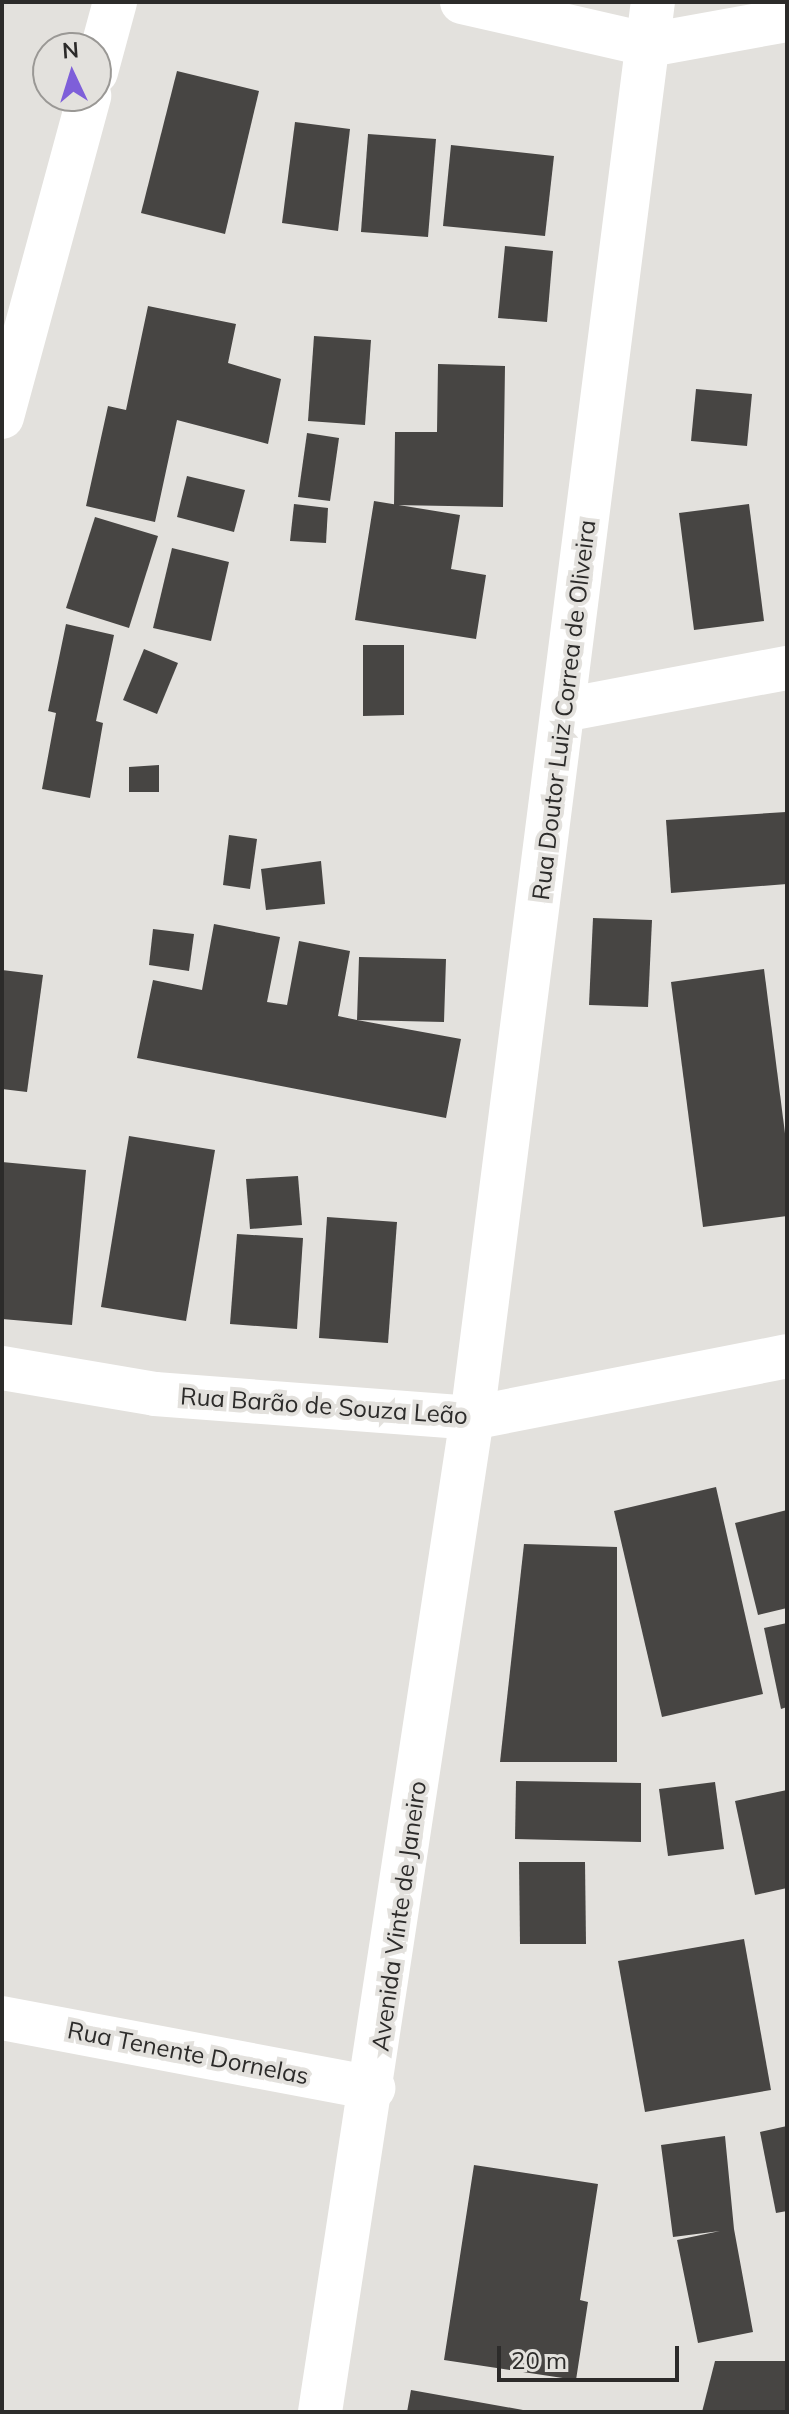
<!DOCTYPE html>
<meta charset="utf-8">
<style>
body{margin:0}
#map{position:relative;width:789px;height:2414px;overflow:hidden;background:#e3e1dd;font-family:Mulish,sans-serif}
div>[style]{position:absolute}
.building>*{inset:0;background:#474543}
.minor>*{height:44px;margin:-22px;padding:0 22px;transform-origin:22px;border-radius:22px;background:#fff}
.major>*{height:44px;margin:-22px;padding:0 22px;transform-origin:22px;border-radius:22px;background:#fff}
span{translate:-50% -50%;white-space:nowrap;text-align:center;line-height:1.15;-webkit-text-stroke:8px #e3e1dd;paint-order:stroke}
.street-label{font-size:24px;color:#2c2b2a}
.frame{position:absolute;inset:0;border:4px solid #2c2b2a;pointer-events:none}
.north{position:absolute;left:32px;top:32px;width:80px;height:80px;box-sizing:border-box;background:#e3e1dd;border:2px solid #9a9895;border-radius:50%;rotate:356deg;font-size:22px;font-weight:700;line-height:32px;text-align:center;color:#2c2b2a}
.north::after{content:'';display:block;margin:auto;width:28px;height:36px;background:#7e5fd9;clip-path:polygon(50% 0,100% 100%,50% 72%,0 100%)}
.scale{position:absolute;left:497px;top:2346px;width:182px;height:36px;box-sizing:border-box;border:4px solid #2c2b2a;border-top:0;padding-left:10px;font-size:24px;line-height:28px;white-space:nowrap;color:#2c2b2a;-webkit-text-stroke:6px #e3e1dd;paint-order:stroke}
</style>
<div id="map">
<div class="building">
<i style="clip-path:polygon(177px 71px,259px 91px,225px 234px,141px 213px)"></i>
<i style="clip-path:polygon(295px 122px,350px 129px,338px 231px,282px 223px)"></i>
<i style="clip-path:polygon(368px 134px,436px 139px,428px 237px,361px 232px)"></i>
<i style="clip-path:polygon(451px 145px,554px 156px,545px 236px,443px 226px)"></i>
<i style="clip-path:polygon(505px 246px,553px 251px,547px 322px,498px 318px)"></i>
<i style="clip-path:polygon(148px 306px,236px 324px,228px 363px,281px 379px,268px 444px,177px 420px,155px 522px,86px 506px,108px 406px,126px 410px)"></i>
<i style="clip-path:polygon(314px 336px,371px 340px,365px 425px,308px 421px)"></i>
<i style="clip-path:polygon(438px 364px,505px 366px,503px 507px,394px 505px,395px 432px,437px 432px)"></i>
<i style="clip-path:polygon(696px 389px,752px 394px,747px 446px,691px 441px)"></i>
<i style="clip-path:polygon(307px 433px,339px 438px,330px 501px,298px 497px)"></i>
<i style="clip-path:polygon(187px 476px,245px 490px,234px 532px,177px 517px)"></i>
<i style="clip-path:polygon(374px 501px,460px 515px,451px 569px,486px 575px,476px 639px,355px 620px)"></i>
<i style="clip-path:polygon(294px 504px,328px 508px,326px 543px,290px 541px)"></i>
<i style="clip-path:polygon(749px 504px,764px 621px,694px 630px,679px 513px)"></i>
<i style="clip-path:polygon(95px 517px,158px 536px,129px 628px,66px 608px)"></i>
<i style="clip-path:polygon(172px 548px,229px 562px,211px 641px,153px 628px)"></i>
<i style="clip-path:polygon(66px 624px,114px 635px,96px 721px,103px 723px,90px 798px,42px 789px,56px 713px,48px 711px)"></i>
<i style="clip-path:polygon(363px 645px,404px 645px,404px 715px,363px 716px)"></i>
<i style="clip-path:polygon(144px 649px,178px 663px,157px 714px,123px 700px)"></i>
<i style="clip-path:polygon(159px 765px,159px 792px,129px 792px,129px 767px)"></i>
<i style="clip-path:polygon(786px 812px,787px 884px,671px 893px,666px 820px)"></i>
<i style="clip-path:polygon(229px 835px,257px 839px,250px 889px,223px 885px)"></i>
<i style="clip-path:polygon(321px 861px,325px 904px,266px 910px,261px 869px)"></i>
<i style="clip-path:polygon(593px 918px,652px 920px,648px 1007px,589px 1005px)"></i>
<i style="clip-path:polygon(214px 924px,280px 937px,267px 1002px,287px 1005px,299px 941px,350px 951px,338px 1016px,357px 1020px,359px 957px,446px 959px,444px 1022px,357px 1020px,461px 1039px,446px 1118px,137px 1058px,153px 980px,202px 990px)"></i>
<i style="clip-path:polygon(153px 929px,194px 934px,189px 971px,149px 965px)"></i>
<i style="clip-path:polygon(764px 969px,787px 1149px,787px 1216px,703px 1227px,671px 982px)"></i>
<i style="clip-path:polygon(2px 970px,43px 975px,27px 1092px,2px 1089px)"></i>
<i style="clip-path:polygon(129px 1136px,215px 1150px,186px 1321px,101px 1307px)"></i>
<i style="clip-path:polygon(2px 1162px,86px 1170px,72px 1325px,2px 1319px)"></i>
<i style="clip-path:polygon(298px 1176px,302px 1225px,250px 1229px,246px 1179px)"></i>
<i style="clip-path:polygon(327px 1217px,397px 1222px,388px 1343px,319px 1338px)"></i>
<i style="clip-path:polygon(237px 1234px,303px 1238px,297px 1329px,230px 1324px)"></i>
<i style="clip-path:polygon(716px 1487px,763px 1694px,662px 1717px,614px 1511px)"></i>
<i style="clip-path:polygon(787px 1510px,787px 1608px,758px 1615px,735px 1523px)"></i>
<i style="clip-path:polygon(524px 1544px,617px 1547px,617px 1762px,500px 1762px)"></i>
<i style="clip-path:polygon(787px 1623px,787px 1707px,781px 1709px,764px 1628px)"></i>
<i style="clip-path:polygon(516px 1781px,641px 1783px,641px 1842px,515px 1839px)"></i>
<i style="clip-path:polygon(715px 1782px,724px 1849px,668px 1856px,659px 1789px)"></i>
<i style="clip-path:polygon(787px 1790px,787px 1888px,755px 1895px,735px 1801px)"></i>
<i style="clip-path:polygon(519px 1862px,585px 1862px,586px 1944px,520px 1944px)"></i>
<i style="clip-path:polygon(744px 1939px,771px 2090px,645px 2112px,618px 1961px)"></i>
<i style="clip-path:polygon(787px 2126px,787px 2211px,776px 2213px,760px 2132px)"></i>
<i style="clip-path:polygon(725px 2136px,734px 2229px,753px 2332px,698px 2343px,677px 2240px,720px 2231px,673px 2237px,661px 2145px)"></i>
<i style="clip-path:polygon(474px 2165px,598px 2184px,580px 2300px,588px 2302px,576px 2380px,444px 2360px)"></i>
<i style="clip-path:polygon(715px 2361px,787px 2361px,787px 2412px,702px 2412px)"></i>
<i style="clip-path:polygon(411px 2390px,523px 2410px,523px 2412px,407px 2412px)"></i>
</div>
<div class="minor">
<i style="left:462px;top:2px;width:192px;rotate:12.9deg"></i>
<i style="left:649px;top:45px;width:140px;rotate:-10.3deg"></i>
<i style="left:96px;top:72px;width:73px;rotate:-74.8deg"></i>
<i style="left:2px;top:417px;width:333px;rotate:-74.8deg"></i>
<i style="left:564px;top:710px;width:227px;rotate:-10.7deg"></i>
<i style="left:2px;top:2018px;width:378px;rotate:10.7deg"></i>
<i style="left:320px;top:2412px;width:1006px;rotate:-81.31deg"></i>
<i style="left:472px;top:1418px;width:1428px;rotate:-82.72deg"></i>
</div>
<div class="major">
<i style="left:2px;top:1368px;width:155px;rotate:9.6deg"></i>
<i style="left:155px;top:1394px;width:318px;rotate:4.3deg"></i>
<i style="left:472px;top:1418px;width:321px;rotate:-11.1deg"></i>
</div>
<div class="street-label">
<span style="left:564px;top:710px;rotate:-83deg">Rua Doutor Luiz Correa de Oliveira</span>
<span style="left:324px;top:1406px;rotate:4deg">Rua Barão de Souza Leão</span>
<span style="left:399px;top:1916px;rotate:-82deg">Avenida Vinte de Janeiro</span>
<span style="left:188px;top:2053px;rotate:11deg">Rua Tenente Dornelas</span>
</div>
<div class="frame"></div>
<div class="north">N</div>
<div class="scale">20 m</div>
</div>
